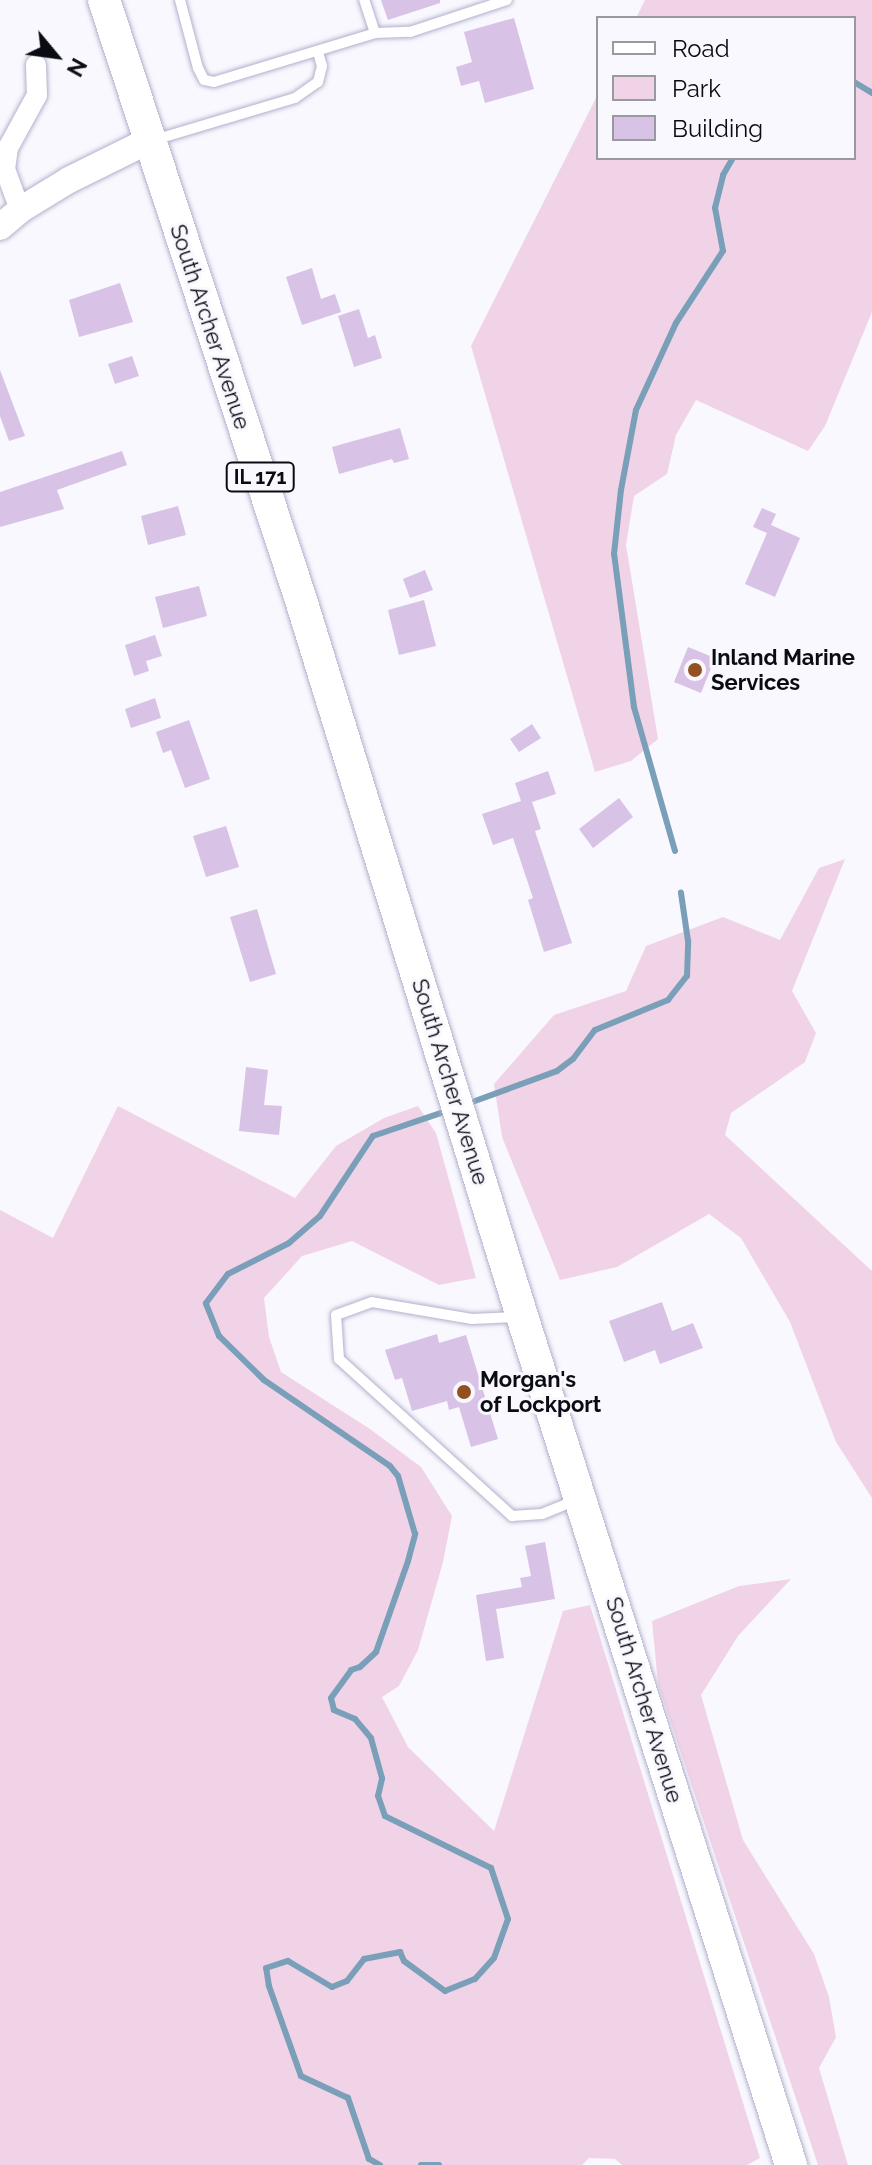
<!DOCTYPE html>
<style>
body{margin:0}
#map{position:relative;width:872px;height:2165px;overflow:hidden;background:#f8f8fe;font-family:Raleway,sans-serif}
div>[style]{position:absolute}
.green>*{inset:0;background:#f1d3e7}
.stream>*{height:6px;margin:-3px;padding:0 3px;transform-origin:3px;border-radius:3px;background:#7a9fb8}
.building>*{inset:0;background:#d8c2e6}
.roads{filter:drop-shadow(0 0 2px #b2b0cd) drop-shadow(0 0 2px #b2b0cd)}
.service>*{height:10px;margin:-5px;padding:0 5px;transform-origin:5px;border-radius:5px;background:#fff}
.minor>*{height:20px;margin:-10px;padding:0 10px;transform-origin:10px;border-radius:10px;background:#fff}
.tertiary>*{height:26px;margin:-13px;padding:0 13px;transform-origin:13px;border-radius:13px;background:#fff}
.primary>*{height:32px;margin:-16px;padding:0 16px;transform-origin:16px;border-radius:16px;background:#fff}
.dots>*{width:22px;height:22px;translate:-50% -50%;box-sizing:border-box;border:4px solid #f8f8fe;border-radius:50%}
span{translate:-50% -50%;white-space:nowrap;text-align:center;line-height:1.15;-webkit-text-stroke:6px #f8f8fe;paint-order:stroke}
.shield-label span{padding:2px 6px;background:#f8f8fe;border:2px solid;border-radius:6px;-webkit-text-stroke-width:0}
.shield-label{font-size:20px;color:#0b0b14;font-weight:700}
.street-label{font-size:22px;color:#0b0b14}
.poi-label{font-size:22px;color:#0b0b14;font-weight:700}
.left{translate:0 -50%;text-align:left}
.legend{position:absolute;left:596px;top:16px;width:260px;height:144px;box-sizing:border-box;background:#f8f8fe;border:2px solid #9999a0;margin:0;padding:10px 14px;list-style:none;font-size:24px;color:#0b0b14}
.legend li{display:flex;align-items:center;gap:16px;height:40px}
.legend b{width:40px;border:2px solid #9999a0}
.north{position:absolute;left:16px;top:16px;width:80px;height:80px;-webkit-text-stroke:6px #f8f8fe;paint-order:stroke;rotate:119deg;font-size:22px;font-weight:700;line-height:32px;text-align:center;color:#0b0b14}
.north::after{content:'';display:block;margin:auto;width:28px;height:36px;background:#0b0b14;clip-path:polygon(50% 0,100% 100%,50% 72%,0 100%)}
</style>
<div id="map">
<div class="green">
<i style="clip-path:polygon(645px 0,872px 0,872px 312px,825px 426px,808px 451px,696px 400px,676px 435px,667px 474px,634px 496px,626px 545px,658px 739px,631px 761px,595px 772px,471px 346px,598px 94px,598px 158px,854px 158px,854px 18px,636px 18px)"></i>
<i style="clip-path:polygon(845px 859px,792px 991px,816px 1033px,805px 1062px,731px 1113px,725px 1135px,872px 1271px,872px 1498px,836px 1442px,790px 1322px,741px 1238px,709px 1214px,617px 1267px,560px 1280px,502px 1137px,494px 1084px,554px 1015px,626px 991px,646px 946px,723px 917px,780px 940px,819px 868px)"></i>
<i style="clip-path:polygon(118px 1106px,295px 1198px,336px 1146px,384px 1118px,418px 1106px,436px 1133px,476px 1278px,439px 1285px,352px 1241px,302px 1256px,264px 1298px,269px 1337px,281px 1372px,370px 1429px,421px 1467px,452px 1516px,443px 1562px,418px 1650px,399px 1686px,382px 1697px,408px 1747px,494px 1831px,563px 1611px,590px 1605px,760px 2158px,747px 2165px,622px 2165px,615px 2159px,589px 2158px,582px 2165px,0 2165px,0 1210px,53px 1238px)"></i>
<i style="clip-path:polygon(791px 1579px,738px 1636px,701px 1695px,743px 1840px,814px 1954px,829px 1997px,836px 2037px,819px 2068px,848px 2165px,818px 2165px,658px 1684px,652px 1621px,739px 1586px)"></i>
</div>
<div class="stream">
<i style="left:854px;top:82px;width:21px;rotate:31deg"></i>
<i style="left:675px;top:851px;width:150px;rotate:-105.9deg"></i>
<i style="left:634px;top:707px;width:154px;rotate:-97.4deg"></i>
<i style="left:614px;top:554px;width:64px;rotate:-83.8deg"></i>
<i style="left:621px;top:490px;width:81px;rotate:-79.4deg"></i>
<i style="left:636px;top:410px;width:96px;rotate:-65.3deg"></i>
<i style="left:676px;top:323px;width:86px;rotate:-56.9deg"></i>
<i style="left:723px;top:251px;width:44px;rotate:-100.5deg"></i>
<i style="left:715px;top:208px;width:34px;rotate:-76deg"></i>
<i style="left:723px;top:175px;width:20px;rotate:-60deg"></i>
<i style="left:475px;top:1101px;width:87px;rotate:-20.1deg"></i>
<i style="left:557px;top:1071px;width:20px;rotate:-37deg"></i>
<i style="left:573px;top:1059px;width:36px;rotate:-53deg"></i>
<i style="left:595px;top:1030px;width:79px;rotate:-22.3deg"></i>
<i style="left:668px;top:1000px;width:31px;rotate:-52deg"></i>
<i style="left:687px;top:976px;width:35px;rotate:-88deg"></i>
<i style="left:688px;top:941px;width:49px;rotate:-98.3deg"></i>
<i style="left:380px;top:2165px;width:13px;rotate:-151deg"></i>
<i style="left:369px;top:2159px;width:65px;rotate:-109deg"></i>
<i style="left:348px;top:2098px;width:52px;rotate:-154.9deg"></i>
<i style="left:301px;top:2076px;width:96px;rotate:-109.6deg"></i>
<i style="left:269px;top:1986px;width:18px;rotate:-99deg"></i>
<i style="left:266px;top:1968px;width:23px;rotate:-18deg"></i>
<i style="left:288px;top:1961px;width:51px;rotate:30.6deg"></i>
<i style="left:332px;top:1987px;width:16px;rotate:-22deg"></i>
<i style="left:347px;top:1981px;width:28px;rotate:-52deg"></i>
<i style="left:364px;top:1959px;width:37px;rotate:-11deg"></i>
<i style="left:400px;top:1952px;width:10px;rotate:66deg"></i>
<i style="left:404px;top:1961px;width:51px;rotate:36.2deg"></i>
<i style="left:445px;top:1991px;width:32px;rotate:-22deg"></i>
<i style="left:475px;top:1979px;width:28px;rotate:-48deg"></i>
<i style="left:494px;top:1958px;width:41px;rotate:-70.3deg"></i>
<i style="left:508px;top:1919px;width:54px;rotate:-108.4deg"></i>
<i style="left:491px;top:1868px;width:118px;rotate:-153.9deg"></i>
<i style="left:385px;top:1816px;width:21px;rotate:-109deg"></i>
<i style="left:378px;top:1796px;width:18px;rotate:-77deg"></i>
<i style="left:382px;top:1778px;width:41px;rotate:-105.4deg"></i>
<i style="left:371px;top:1738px;width:25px;rotate:-130deg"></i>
<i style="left:355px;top:1719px;width:23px;rotate:-157deg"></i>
<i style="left:334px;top:1710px;width:12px;rotate:-104deg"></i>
<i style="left:331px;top:1698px;width:34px;rotate:-54deg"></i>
<i style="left:351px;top:1670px;width:9px;rotate:-18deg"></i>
<i style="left:360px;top:1667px;width:22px;rotate:-43deg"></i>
<i style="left:376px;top:1652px;width:96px;rotate:-70.6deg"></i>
<i style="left:408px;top:1561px;width:28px;rotate:-75deg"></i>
<i style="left:415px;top:1534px;width:60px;rotate:-106.3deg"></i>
<i style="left:398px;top:1476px;width:13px;rotate:-129deg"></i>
<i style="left:390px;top:1466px;width:153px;rotate:-145.7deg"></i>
<i style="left:264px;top:1380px;width:63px;rotate:-135.6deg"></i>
<i style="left:219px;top:1336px;width:35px;rotate:-112deg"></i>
<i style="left:206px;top:1303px;width:36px;rotate:-53deg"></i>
<i style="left:228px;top:1274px;width:68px;rotate:-26.9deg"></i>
<i style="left:289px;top:1243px;width:41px;rotate:-41.1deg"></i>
<i style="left:320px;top:1216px;width:96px;rotate:-56.5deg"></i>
<i style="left:373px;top:1136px;width:72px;rotate:-18.7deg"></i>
<i style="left:421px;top:2165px;width:18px"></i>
</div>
<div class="building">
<i style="clip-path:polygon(381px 0,440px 0,440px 3px,388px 20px)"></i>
<i style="clip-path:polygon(514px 18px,534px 89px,485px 103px,479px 81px,461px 86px,456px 67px,472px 62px,464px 32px)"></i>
<i style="clip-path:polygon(312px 268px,321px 299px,335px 294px,341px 312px,302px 325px,286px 277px)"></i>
<i style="clip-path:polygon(120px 283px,133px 322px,79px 337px,69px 300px)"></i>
<i style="clip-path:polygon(359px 309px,368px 338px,375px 335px,382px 358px,354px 367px,338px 316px)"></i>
<i style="clip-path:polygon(132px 356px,139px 376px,115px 384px,108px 364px)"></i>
<i style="clip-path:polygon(0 370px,25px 436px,9px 441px,0 416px)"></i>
<i style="clip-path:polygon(400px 428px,409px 459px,394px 463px,392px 459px,339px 474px,332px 447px)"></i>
<i style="clip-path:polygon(122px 451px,127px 465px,57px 490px,64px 509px,0 527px,0 492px)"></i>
<i style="clip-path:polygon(178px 506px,186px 535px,148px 545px,141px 516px)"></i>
<i style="clip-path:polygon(762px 508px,776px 514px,771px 525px,800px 538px,775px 597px,745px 584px,767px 533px,753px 527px)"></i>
<i style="clip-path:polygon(425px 570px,433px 590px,410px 598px,403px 579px)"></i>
<i style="clip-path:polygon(199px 586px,207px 616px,163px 628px,155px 597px)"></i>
<i style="clip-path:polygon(424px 600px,436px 646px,399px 655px,388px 610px)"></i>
<i style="clip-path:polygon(155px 635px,162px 656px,146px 661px,149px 671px,134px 676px,125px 645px)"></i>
<i style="clip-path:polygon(688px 647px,715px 658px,701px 693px,674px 682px)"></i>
<i style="clip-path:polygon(155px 698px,161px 718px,131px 728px,125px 709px)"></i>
<i style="clip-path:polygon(189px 720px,210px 779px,185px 788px,171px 750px,163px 753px,156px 732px)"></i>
<i style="clip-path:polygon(532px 724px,541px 738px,519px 752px,510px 739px)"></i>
<i style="clip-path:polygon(548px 771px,556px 794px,532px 802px,541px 829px,535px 831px,572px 943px,544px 952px,528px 900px,533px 898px,513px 838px,493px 845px,482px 814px,521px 801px,515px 783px)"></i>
<i style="clip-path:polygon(619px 798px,633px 817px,593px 848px,579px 829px)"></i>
<i style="clip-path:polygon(226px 826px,239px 867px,206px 877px,193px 836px)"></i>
<i style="clip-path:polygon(257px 909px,276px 974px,250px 982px,230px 917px)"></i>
<i style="clip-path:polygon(246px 1067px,268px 1070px,264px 1105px,282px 1106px,279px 1135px,239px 1131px)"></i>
<i style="clip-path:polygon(662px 1302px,672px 1331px,693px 1323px,703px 1348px,660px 1364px,655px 1350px,624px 1362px,609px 1321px)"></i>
<i style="clip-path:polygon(437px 1334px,439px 1343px,466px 1335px,498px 1439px,471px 1447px,459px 1407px,449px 1410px,447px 1401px,412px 1411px,402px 1378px,395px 1380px,385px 1350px)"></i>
<i style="clip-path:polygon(545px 1542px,555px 1599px,496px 1609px,504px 1658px,486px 1661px,476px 1595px,522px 1587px,520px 1578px,531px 1576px,525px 1546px)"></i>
</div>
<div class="roads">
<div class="service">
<i style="left:180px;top:0;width:70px;rotate:75.2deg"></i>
<i style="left:198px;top:68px;width:13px;rotate:63deg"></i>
<i style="left:204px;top:80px;width:10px;rotate:11deg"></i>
<i style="left:214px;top:82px;width:168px;rotate:-16.9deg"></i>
<i style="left:375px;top:33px;width:35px;rotate:-108deg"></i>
<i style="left:375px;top:33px;width:35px;rotate:-2deg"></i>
<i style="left:410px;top:32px;width:102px;rotate:-18.3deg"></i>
<i style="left:154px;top:140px;width:147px;rotate:-16.6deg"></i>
<i style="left:295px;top:98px;width:28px;rotate:-35deg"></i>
<i style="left:318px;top:82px;width:16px;rotate:-76deg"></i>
<i style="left:322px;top:66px;width:15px;rotate:-106deg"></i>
<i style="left:516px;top:1317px;width:44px;rotate:177.4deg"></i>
<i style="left:472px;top:1319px;width:101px;rotate:-170.4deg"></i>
<i style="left:372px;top:1302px;width:38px;rotate:160deg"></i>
<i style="left:336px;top:1315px;width:44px;rotate:86.1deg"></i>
<i style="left:339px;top:1359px;width:234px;rotate:42.2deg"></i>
<i style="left:512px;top:1516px;width:30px;rotate:-4deg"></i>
<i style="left:542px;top:1514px;width:37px;rotate:-22deg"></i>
</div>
<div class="minor">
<i style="left:20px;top:210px;width:44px;rotate:-110.1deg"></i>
<i style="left:5px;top:169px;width:21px;rotate:-82deg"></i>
<i style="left:8px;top:148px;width:60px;rotate:-61.3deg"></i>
<i style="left:37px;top:95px;width:30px;rotate:-92deg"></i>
</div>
<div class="tertiary">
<i style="left:0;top:227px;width:26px;rotate:-40deg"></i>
<i style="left:20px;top:210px;width:57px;rotate:-31.5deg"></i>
<i style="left:69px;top:180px;width:88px;rotate:-26.3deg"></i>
</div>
<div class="primary">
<i style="left:104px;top:0;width:632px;rotate:71.82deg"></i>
<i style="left:301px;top:600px;width:749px;rotate:72.85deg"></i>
<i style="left:522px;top:1316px;width:891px;rotate:72.42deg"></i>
</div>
</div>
<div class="dots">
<i style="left:695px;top:670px;background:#935120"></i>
<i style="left:464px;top:1392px;background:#935120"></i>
</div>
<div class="shield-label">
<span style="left:260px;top:477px">IL 171</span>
</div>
<div class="street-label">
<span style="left:210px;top:327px;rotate:72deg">South Archer Avenue</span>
<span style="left:450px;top:1082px;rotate:73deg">South Archer Avenue</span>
<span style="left:644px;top:1700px;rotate:73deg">South Archer Avenue</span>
</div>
<div class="poi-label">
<span class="left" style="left:711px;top:670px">Inland Marine<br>Services</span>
<span class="left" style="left:480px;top:1392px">Morgan's<br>of Lockport</span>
</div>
<ul class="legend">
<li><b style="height:10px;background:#fff"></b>Road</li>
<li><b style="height:22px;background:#f1d3e7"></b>Park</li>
<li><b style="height:22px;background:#d8c2e6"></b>Building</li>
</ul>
<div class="north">N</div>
</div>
